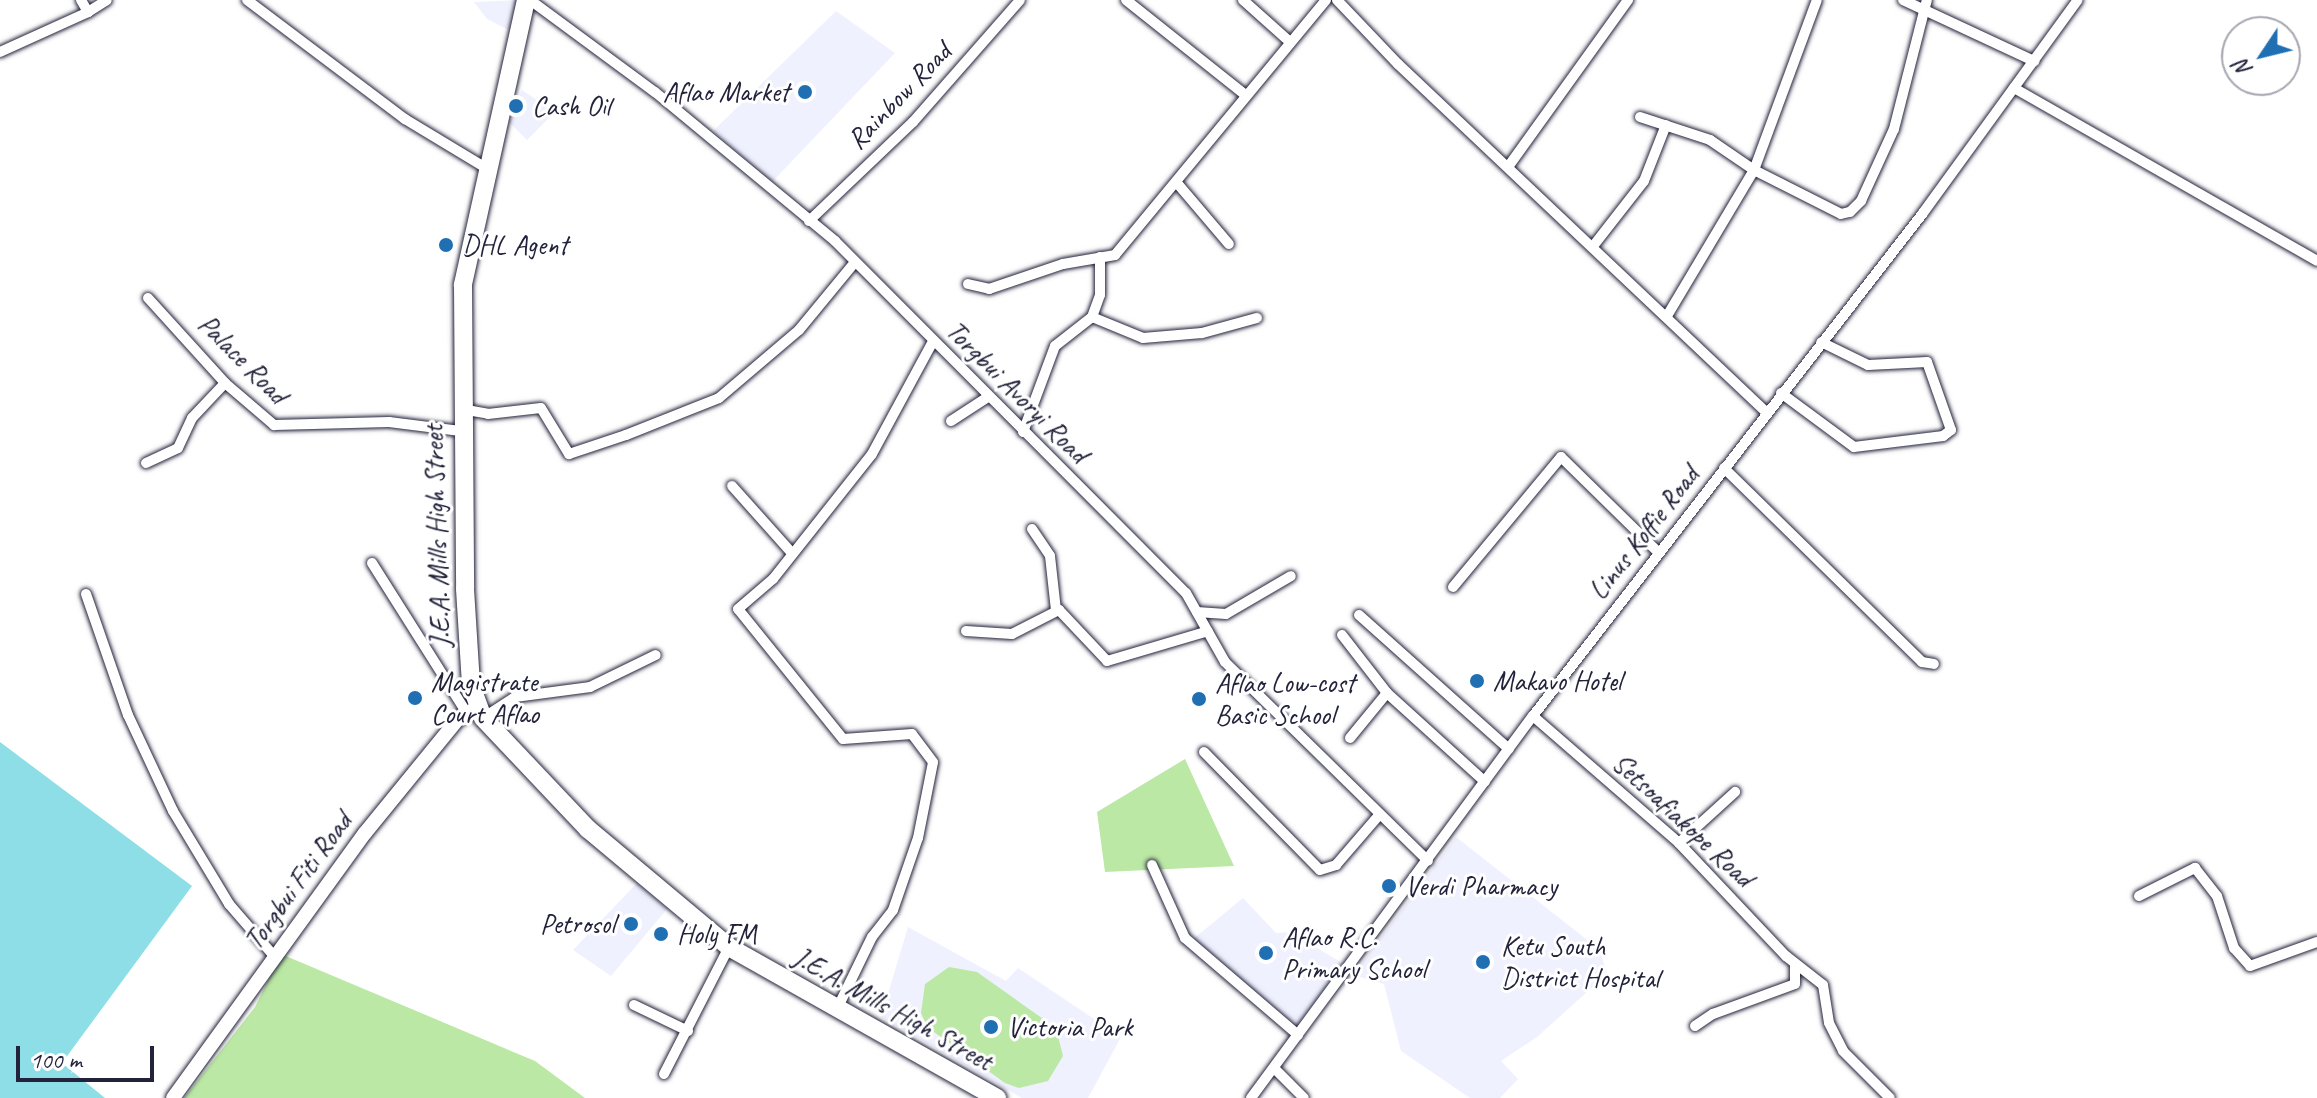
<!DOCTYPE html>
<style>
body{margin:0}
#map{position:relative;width:2317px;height:1098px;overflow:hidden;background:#fff;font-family:Caveat,sans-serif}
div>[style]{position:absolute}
.built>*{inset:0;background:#f0f1fe}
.green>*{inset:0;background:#bce8a5}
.water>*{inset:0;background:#8ddee6}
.roads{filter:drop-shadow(0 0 2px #22223b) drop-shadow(0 0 2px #22223b)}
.street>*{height:10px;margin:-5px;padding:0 5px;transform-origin:5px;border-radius:5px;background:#fff}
.secondary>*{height:14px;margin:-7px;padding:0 7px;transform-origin:7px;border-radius:7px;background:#fff}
.highway>*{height:18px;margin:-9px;padding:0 9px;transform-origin:9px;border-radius:9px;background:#fff}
.dots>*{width:22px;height:22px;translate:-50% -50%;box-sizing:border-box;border:4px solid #fff;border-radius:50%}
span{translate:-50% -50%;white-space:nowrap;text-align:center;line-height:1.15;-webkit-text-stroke:6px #fff;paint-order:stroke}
.poi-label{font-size:28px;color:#22223b}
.right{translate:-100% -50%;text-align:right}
.left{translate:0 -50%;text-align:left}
.street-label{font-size:28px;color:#22223b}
.north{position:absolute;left:2221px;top:16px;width:80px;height:80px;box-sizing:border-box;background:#fff;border:2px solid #a7a7b1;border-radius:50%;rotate:235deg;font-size:22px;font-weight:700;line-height:32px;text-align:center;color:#22223b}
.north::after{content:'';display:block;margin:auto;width:28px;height:36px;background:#1f6fb2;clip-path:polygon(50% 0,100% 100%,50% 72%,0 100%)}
.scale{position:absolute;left:16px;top:1046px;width:138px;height:36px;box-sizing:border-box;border:4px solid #22223b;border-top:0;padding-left:10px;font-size:24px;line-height:28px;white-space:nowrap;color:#22223b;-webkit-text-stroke:6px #fff;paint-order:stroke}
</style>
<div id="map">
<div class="built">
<i style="clip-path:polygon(519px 0,509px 30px,487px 19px,474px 2px)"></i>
<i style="clip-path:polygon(836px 11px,895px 53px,772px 182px,713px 131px)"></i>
<i style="clip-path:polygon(522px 90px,555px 112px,527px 140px,509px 122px)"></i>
<i style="clip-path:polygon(1456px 837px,1600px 950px,1607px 974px,1537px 1037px,1501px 1061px,1518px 1079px,1500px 1098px,1470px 1098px,1401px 1051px,1384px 984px,1353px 975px)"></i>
<i style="clip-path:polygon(637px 883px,667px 909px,611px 976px,573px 950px)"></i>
<i style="clip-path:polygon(1243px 898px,1276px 933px,1291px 932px,1347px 966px,1294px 1030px,1192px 940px)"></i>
<i style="clip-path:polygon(908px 927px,1006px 981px,1018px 968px,1121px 1037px,1088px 1098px,1022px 1098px,881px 1017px)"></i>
</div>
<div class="green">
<i style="clip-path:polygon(1185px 759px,1234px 866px,1105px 872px,1097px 812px)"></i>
<i style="clip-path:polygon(281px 954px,535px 1061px,585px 1098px,184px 1098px,255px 1007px)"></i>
<i style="clip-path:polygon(949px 967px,977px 972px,1056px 1028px,1063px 1056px,1048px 1081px,1019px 1088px,1005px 1083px,927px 1027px,921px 1013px,925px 984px)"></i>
</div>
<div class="water">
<i style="clip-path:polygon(0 742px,192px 886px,62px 1063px,105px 1098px,0 1098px)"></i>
</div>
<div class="roads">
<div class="street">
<i style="left:81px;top:0;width:14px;rotate:60deg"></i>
<i style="left:88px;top:12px;width:22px;rotate:-32deg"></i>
<i style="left:247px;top:0;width:198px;rotate:37deg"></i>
<i style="left:405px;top:119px;width:95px;rotate:31.2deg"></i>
<i style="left:530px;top:0;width:155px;rotate:36.4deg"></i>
<i style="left:655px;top:92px;width:234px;rotate:39.6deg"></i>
<i style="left:835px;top:241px;width:497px;rotate:45.1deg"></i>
<i style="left:1186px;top:593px;width:79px;rotate:60.5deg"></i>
<i style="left:1225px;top:662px;width:284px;rotate:44.4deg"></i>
<i style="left:1126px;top:0;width:151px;rotate:38.5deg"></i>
<i style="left:1243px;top:0;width:63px;rotate:41.8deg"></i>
<i style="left:1337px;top:0;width:88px;rotate:46.4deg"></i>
<i style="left:1398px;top:64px;width:506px;rotate:43.4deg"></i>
<i style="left:1903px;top:0;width:145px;rotate:25deg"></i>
<i style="left:0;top:52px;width:97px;rotate:-24.4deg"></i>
<i style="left:2014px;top:88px;width:349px;rotate:29.7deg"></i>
<i style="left:1640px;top:117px;width:74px;rotate:18.2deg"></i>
<i style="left:1710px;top:140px;width:53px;rotate:34.3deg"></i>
<i style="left:1754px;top:170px;width:97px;rotate:26.8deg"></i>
<i style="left:1841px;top:214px;width:9px;rotate:-13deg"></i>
<i style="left:1850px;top:212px;width:16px;rotate:-45deg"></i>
<i style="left:1861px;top:201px;width:79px;rotate:-65.4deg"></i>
<i style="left:1894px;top:129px;width:133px;rotate:-75.7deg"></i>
<i style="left:1508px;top:167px;width:206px;rotate:-54.3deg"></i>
<i style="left:1177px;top:183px;width:80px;rotate:49.6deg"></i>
<i style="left:809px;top:221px;width:144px;rotate:-43.6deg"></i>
<i style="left:913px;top:122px;width:162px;rotate:-48.7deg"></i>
<i style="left:1594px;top:245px;width:81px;rotate:-52deg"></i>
<i style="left:1644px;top:181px;width:60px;rotate:-68.6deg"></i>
<i style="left:968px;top:284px;width:22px;rotate:13deg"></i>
<i style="left:989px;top:289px;width:78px;rotate:-18.7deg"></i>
<i style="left:1063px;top:264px;width:53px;rotate:-9.8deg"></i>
<i style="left:1115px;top:255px;width:331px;rotate:-50.4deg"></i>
<i style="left:148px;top:298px;width:115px;rotate:47.8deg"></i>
<i style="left:225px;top:383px;width:65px;rotate:40.6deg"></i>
<i style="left:274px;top:425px;width:115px;rotate:-1.5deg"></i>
<i style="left:389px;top:422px;width:72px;rotate:7.2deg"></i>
<i style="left:1667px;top:316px;width:170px;rotate:-59.2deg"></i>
<i style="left:1754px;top:170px;width:181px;rotate:-69.7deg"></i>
<i style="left:1092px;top:317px;width:23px;rotate:-70deg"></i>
<i style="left:1100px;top:295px;width:38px;rotate:-90deg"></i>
<i style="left:1781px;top:393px;width:91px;rotate:36.5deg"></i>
<i style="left:1854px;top:447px;width:90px;rotate:-7deg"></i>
<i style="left:1943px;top:436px;width:10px;rotate:-37deg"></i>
<i style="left:1951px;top:430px;width:72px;rotate:-109.4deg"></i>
<i style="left:1927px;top:362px;width:59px;rotate:177.1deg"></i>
<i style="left:1868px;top:365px;width:52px;rotate:-153.9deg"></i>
<i style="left:461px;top:409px;width:27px;rotate:10deg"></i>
<i style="left:488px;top:414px;width:53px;rotate:-6.5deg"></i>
<i style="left:541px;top:408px;width:54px;rotate:58.7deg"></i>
<i style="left:569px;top:454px;width:60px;rotate:-18.4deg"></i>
<i style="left:626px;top:435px;width:100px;rotate:-21.7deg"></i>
<i style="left:719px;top:398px;width:105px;rotate:-40.4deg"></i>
<i style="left:799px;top:330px;width:88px;rotate:-50.5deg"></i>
<i style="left:951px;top:421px;width:44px;rotate:-33deg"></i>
<i style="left:1023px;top:432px;width:92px;rotate:-69.6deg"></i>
<i style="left:1055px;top:346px;width:47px;rotate:-38.1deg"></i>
<i style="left:1092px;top:317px;width:55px;rotate:22.4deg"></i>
<i style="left:1143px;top:338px;width:59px;rotate:-4.8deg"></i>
<i style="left:1202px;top:333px;width:57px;rotate:-15.3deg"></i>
<i style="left:146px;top:463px;width:35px;rotate:-25deg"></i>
<i style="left:178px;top:448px;width:33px;rotate:-65deg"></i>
<i style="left:192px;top:418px;width:48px;rotate:-46.7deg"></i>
<i style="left:1724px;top:468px;width:277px;rotate:44.4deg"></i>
<i style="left:1922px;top:662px;width:12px;rotate:9deg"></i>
<i style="left:732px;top:486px;width:90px;rotate:48.2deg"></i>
<i style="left:1032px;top:529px;width:32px;rotate:56deg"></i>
<i style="left:1050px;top:556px;width:54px;rotate:83.7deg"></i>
<i style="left:372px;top:563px;width:178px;rotate:57.7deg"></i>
<i style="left:1453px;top:587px;width:169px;rotate:-50.3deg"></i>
<i style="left:1561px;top:457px;width:137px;rotate:44.4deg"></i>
<i style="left:86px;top:594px;width:128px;rotate:70.9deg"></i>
<i style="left:128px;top:715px;width:106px;rotate:64.9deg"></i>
<i style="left:173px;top:811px;width:109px;rotate:58.9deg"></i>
<i style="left:229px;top:904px;width:69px;rotate:49.1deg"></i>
<i style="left:1197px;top:612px;width:29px;rotate:4deg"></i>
<i style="left:1226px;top:614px;width:75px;rotate:-30.3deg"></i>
<i style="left:1359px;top:615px;width:201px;rotate:41.8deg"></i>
<i style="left:966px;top:631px;width:46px;rotate:3.7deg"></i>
<i style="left:1012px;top:634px;width:53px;rotate:-27.1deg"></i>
<i style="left:1059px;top:610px;width:70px;rotate:46.7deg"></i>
<i style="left:1107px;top:661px;width:105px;rotate:-16.5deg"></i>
<i style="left:1342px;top:635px;width:73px;rotate:52.2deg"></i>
<i style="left:1387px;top:693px;width:132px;rotate:42.2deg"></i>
<i style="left:1533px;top:716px;width:194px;rotate:41deg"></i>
<i style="left:1679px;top:843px;width:156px;rotate:46.6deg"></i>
<i style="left:1786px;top:956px;width:47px;rotate:38.1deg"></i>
<i style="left:1823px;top:985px;width:38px;rotate:81deg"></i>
<i style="left:1829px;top:1023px;width:31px;rotate:63deg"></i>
<i style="left:1843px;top:1051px;width:66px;rotate:45deg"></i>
<i style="left:483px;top:718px;width:38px;rotate:-33deg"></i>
<i style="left:515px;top:697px;width:76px;rotate:-7.6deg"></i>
<i style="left:590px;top:687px;width:73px;rotate:-25.9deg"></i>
<i style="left:1350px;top:738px;width:58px;rotate:-50.6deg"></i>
<i style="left:1204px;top:752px;width:165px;rotate:45.5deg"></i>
<i style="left:1320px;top:870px;width:17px;rotate:-17deg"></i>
<i style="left:1336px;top:865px;width:67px;rotate:-49.2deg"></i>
<i style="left:1679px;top:843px;width:76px;rotate:-42.3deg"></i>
<i style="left:1152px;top:865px;width:80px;rotate:65.7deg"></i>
<i style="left:1185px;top:938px;width:149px;rotate:40.6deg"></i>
<i style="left:2139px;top:896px;width:63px;rotate:-26.6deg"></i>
<i style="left:2195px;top:868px;width:36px;rotate:52deg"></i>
<i style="left:2217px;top:896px;width:55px;rotate:71.9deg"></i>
<i style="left:2234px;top:948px;width:24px;rotate:48deg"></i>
<i style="left:2250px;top:966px;width:71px;rotate:-19.7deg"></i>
<i style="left:634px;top:1005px;width:60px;rotate:25.7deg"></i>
<i style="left:837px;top:1009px;width:80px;rotate:-64.1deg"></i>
<i style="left:872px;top:937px;width:34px;rotate:-52deg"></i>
<i style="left:893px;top:910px;width:76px;rotate:-70.9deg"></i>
<i style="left:918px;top:838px;width:77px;rotate:-78.8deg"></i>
<i style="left:933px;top:762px;width:35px;rotate:-127deg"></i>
<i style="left:912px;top:734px;width:69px;rotate:175.9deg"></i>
<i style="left:843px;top:739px;width:167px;rotate:-128.9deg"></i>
<i style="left:738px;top:609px;width:46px;rotate:-40.6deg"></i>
<i style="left:773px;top:579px;width:159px;rotate:-51.6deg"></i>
<i style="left:872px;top:454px;width:128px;rotate:-61.6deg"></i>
<i style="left:1695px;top:1026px;width:22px;rotate:-34deg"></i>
<i style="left:1713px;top:1014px;width:87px;rotate:-20.1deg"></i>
<i style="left:1795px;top:984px;width:20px;rotate:-90deg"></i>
<i style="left:1274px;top:1068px;width:42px;rotate:45deg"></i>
<i style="left:664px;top:1074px;width:143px;rotate:-62.9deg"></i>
<i style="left:1251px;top:1098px;width:475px;rotate:-53.6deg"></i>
<i style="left:1533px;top:716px;width:636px;rotate:-52.21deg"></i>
<i style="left:1923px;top:213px;width:263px;rotate:-54deg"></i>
</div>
<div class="secondary">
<i style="left:173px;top:1098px;width:327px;rotate:-54.1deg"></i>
<i style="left:365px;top:833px;width:146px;rotate:-50.8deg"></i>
<i style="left:457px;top:720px;width:25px;rotate:-32deg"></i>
</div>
<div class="highway">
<i style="left:526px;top:0;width:292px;rotate:102.5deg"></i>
<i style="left:463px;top:285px;width:304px;rotate:89.6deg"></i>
<i style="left:465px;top:589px;width:96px;rotate:86.4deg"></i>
<i style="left:471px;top:685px;width:35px;rotate:70deg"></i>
<i style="left:483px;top:718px;width:153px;rotate:46.6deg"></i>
<i style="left:588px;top:829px;width:184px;rotate:39.9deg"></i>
<i style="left:729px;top:947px;width:308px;rotate:29.4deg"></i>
</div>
</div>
<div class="dots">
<i style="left:805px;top:92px;background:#1f6fb2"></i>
<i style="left:516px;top:106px;background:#1f6fb2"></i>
<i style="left:446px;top:245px;background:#1f6fb2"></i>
<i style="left:1477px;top:681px;background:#1f6fb2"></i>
<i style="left:415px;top:698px;background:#1f6fb2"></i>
<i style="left:1199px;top:699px;background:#1f6fb2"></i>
<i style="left:1389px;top:886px;background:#1f6fb2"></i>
<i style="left:631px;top:924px;background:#1f6fb2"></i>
<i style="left:661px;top:934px;background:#1f6fb2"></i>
<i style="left:1266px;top:953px;background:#1f6fb2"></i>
<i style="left:1483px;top:962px;background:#1f6fb2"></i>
<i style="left:991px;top:1027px;background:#1f6fb2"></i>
</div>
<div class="poi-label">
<span class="right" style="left:789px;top:92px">Aflao Market</span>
<span class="left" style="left:532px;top:106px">Cash Oil</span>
<span class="left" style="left:462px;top:245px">DHL Agent</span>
<span class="left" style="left:1493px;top:681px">Makavo Hotel</span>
<span class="left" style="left:431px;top:698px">Magistrate<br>Court Aflao</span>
<span class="left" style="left:1215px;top:699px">Aflao Low-cost<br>Basic School</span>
<span class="left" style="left:1405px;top:886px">Verdi Pharmacy</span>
<span class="right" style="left:615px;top:924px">Petrosol</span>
<span class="left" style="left:677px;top:934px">Holy FM</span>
<span class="left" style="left:1282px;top:953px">Aflao R.C.<br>Primary School</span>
<span class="left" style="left:1501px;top:962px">Ketu South<br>District Hospital</span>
<span class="left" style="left:1007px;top:1027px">Victoria Park</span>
</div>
<div class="street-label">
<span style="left:899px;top:96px;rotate:-46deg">Rainbow Road</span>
<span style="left:243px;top:359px;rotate:45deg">Palace Road</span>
<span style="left:1017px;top:392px;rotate:45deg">Torgbui Avoryi Road</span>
<span style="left:1644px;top:533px;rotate:-52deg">Linus Koffie Road</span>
<span style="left:437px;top:536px;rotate:-92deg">J.E.A. Mills High Street</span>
<span style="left:1683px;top:820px;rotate:43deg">Setsoafiakope Road</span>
<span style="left:298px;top:881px;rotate:-54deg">Torgbui Fiti Road</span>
<span style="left:893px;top:1009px;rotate:29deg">J.E.A. Mills High Street</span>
</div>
<div class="north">N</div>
<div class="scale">100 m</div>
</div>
